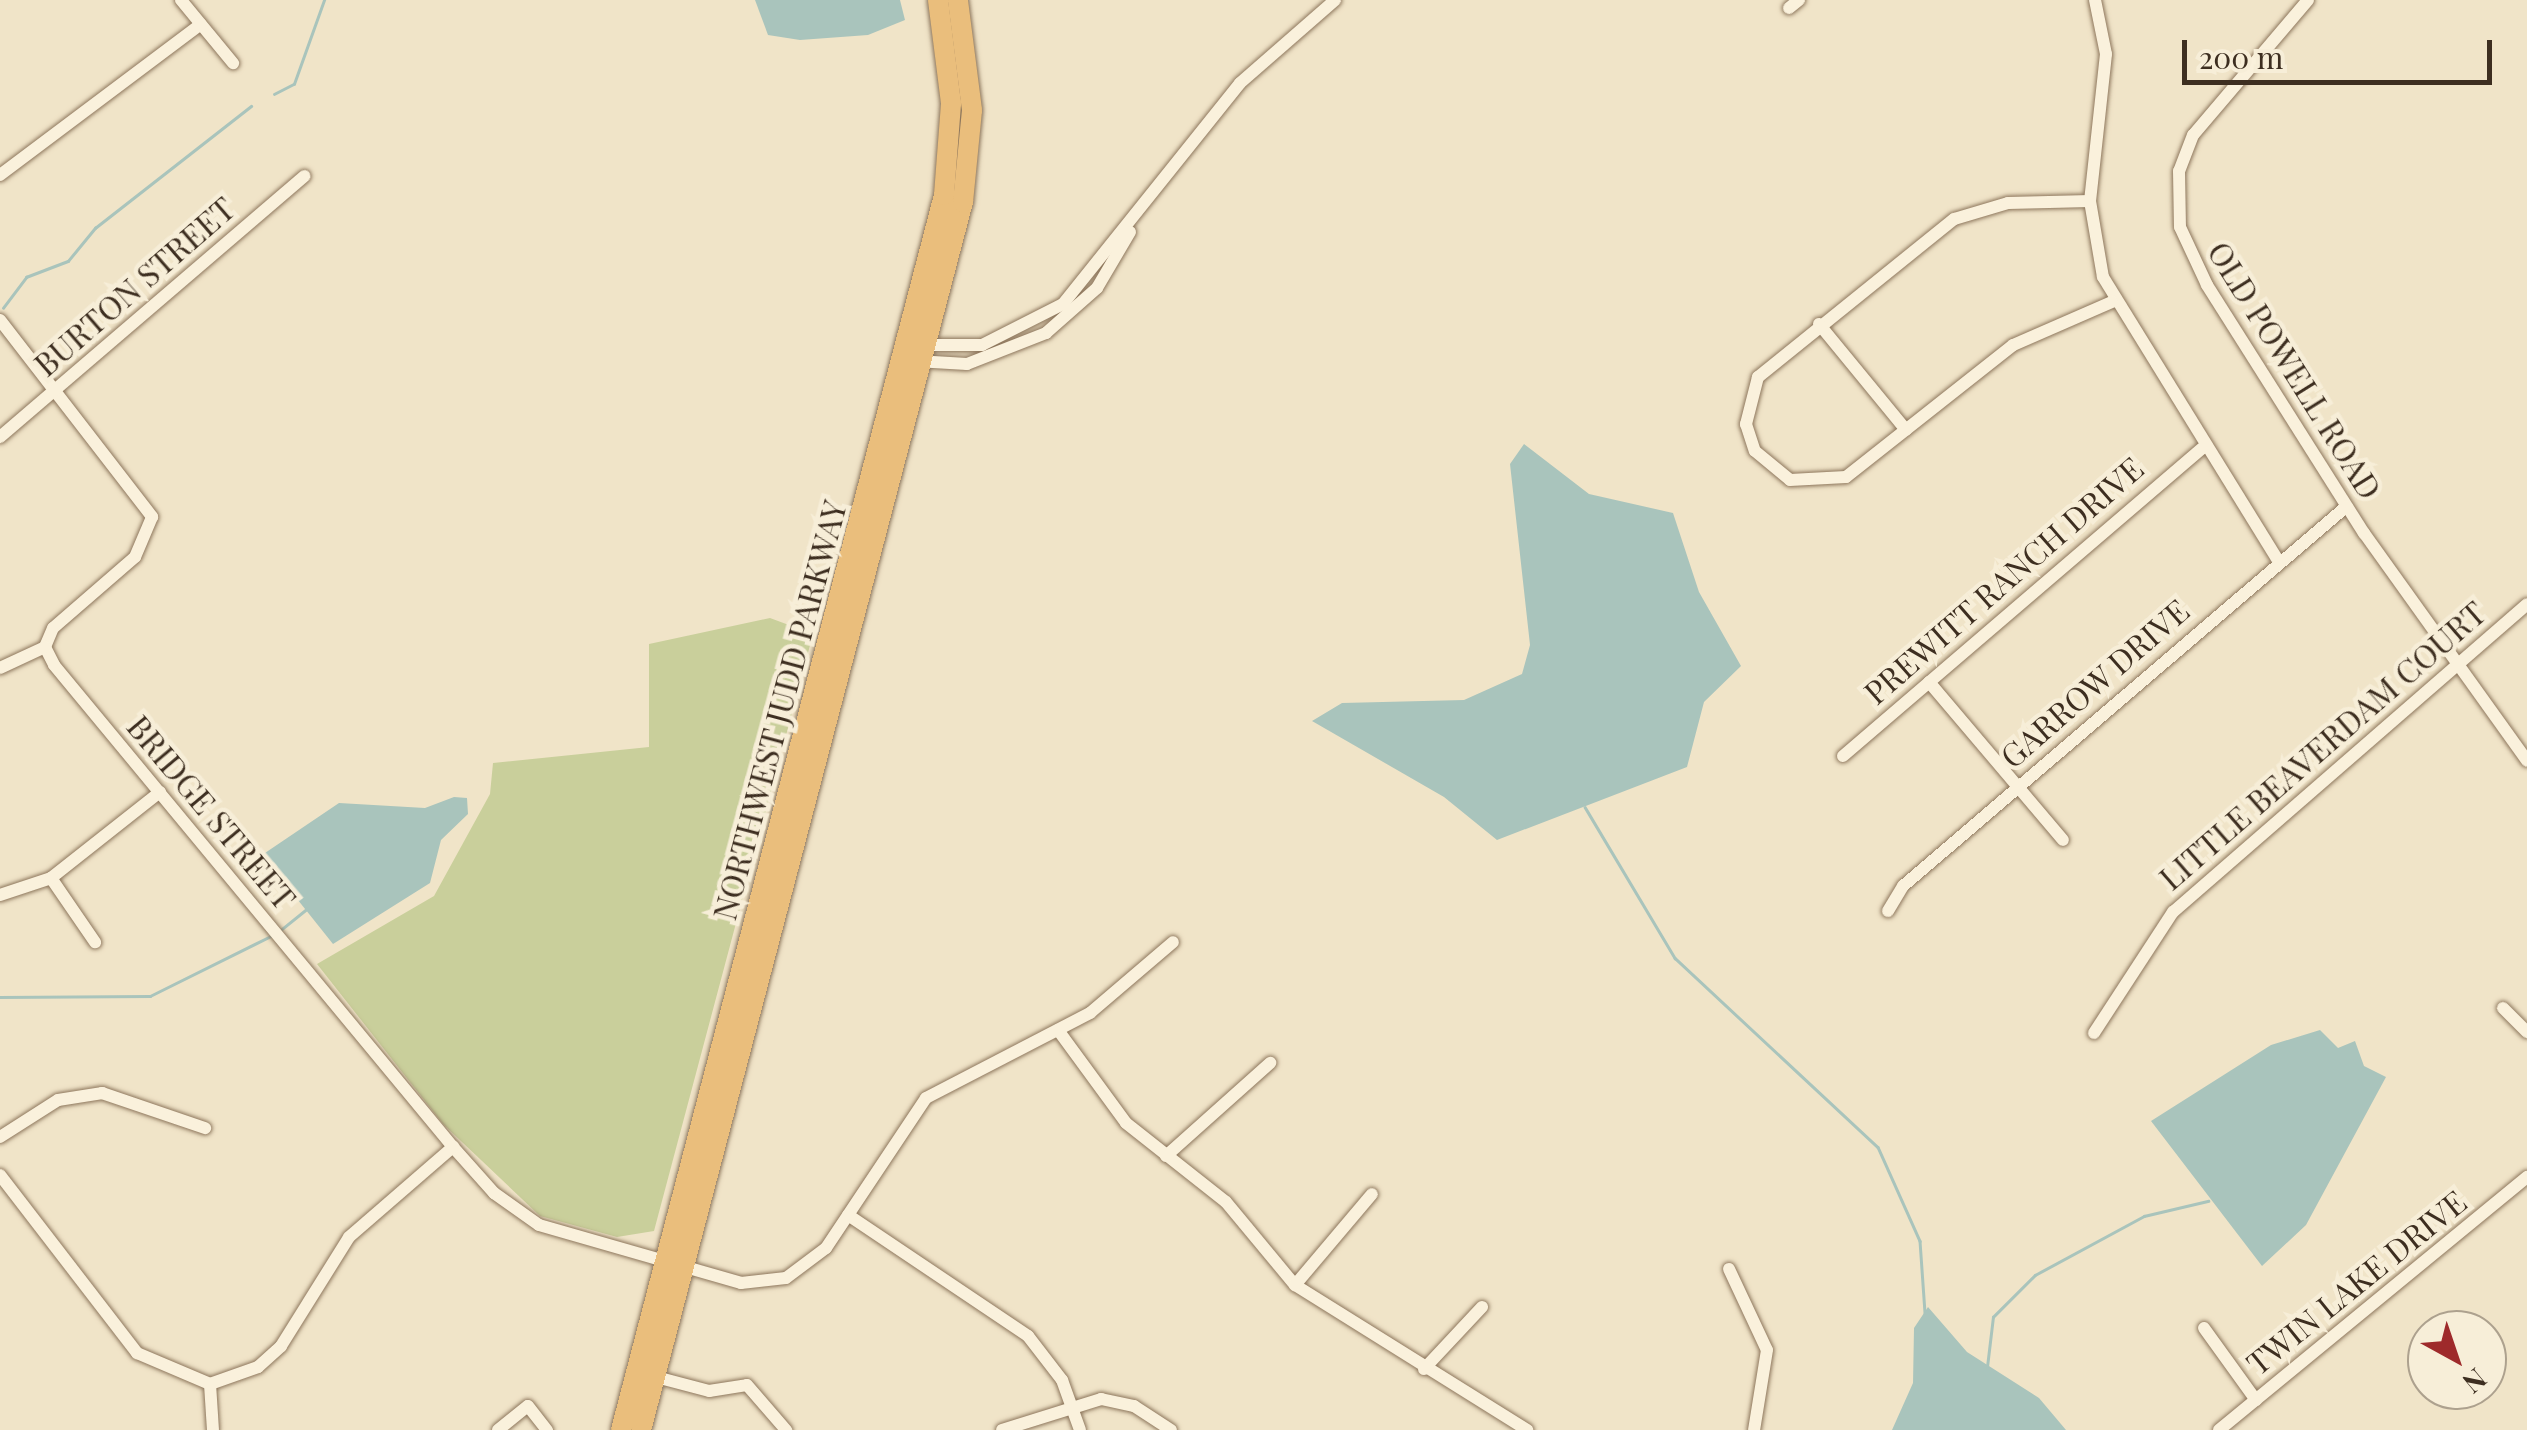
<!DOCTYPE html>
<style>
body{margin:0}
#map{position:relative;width:2527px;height:1430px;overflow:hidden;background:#f0e4c8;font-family:"Playfair Display",serif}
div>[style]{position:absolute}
.green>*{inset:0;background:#c9cf9b}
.water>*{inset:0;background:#a9c4bc}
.stream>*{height:2.5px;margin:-1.25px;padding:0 1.25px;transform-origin:1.25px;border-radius:1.25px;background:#a9c4bc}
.roads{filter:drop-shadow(0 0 2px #8d765c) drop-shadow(0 0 2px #8d765c)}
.minor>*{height:12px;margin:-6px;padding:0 6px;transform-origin:6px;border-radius:6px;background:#faf1dc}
.trunk>*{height:20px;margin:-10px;padding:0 10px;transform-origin:10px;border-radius:10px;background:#eabe7c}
span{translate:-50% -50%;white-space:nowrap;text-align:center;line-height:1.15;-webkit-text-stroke:9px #f7eed8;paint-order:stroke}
.street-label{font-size:32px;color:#3d2e20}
.north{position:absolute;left:2407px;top:1310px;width:100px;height:100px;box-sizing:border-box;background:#f7eed8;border:2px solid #ada18e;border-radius:50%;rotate:140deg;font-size:28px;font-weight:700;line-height:40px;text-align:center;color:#3d2e20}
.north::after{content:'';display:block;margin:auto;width:35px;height:45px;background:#9e2a2b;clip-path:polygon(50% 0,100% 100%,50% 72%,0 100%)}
.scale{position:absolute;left:2182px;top:40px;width:310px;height:45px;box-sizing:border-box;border:5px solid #3d2e20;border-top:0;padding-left:12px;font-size:30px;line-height:35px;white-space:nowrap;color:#3d2e20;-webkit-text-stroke:8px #f7eed8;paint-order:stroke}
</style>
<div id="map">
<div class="green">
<i style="clip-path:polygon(770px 618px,813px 634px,654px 1231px,617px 1237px,540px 1216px,443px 1124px,317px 964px,434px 896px,490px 794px,493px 763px,649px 747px,649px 644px)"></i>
</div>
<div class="water">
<i style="clip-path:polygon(755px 0,900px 0,905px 20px,868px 35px,800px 40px,768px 35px)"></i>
<i style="clip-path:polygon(1524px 444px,1589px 494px,1673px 513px,1699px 592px,1741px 666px,1704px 702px,1687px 767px,1497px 840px,1444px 797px,1312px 721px,1342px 703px,1464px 700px,1522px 674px,1530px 645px,1510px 464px)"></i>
<i style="clip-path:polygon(454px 797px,467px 798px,468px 814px,441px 840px,430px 883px,333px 944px,262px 855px,339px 803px,425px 808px)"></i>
<i style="clip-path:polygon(2320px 1030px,2338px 1048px,2355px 1041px,2364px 1066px,2386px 1077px,2306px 1225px,2262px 1266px,2151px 1121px,2271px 1045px)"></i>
<i style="clip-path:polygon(1928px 1307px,1967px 1352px,2039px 1398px,2066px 1430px,1892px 1430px,1913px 1383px,1914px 1328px)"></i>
</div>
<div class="stream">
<i style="left:274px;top:94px;width:22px;rotate:-27deg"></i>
<i style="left:294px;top:84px;width:89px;rotate:-70.3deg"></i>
<i style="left:3px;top:308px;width:39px;rotate:-53deg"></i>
<i style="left:26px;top:277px;width:45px;rotate:-20.9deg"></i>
<i style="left:68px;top:261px;width:43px;rotate:-50.7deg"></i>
<i style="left:95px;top:228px;width:198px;rotate:-38deg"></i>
<i style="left:1585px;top:807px;width:176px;rotate:59.2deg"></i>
<i style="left:1675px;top:958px;width:277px;rotate:43deg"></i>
<i style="left:1878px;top:1147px;width:103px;rotate:65.9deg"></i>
<i style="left:1920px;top:1241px;width:72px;rotate:86deg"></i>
<i style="left:282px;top:929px;width:32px;rotate:-39deg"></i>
<i style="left:0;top:997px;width:150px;rotate:-0.4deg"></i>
<i style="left:150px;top:996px;width:135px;rotate:-26.4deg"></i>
<i style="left:1987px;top:1367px;width:50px;rotate:-83.2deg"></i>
<i style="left:1993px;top:1317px;width:59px;rotate:-45deg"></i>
<i style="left:2035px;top:1275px;width:124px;rotate:-28.4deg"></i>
<i style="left:2144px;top:1216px;width:66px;rotate:-13.2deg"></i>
</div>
<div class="roads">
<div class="minor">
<i style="left:181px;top:0;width:82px;rotate:50.5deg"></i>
<i style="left:2095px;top:0;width:55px;rotate:78.5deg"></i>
<i style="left:2106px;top:54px;width:148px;rotate:96.2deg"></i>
<i style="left:2090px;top:201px;width:77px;rotate:80.3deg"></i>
<i style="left:2103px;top:277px;width:331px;rotate:58.3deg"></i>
<i style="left:2308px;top:0;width:177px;rotate:130.4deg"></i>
<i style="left:2193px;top:135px;width:39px;rotate:111deg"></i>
<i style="left:2179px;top:171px;width:56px;rotate:89deg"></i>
<i style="left:2180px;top:227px;width:64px;rotate:65deg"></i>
<i style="left:2207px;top:285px;width:294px;rotate:57.7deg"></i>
<i style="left:2364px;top:533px;width:280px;rotate:54.4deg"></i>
<i style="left:1789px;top:8px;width:13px;rotate:-39deg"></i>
<i style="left:0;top:175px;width:251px;rotate:-36.9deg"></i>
<i style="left:2090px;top:201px;width:82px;rotate:178.6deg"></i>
<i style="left:2008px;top:203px;width:56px;rotate:163.5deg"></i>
<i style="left:1954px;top:219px;width:252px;rotate:141.1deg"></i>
<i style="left:1758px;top:377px;width:49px;rotate:104.3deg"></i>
<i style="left:1746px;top:424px;width:28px;rotate:72deg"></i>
<i style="left:1755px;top:451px;width:45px;rotate:39.6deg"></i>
<i style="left:1790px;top:480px;width:56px;rotate:-3.1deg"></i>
<i style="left:1846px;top:477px;width:213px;rotate:-38.3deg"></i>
<i style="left:2013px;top:345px;width:108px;rotate:-23.5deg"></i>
<i style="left:0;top:320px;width:249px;rotate:52.3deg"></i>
<i style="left:152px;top:517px;width:43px;rotate:113deg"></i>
<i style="left:135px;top:557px;width:108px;rotate:139.1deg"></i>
<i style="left:53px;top:628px;width:21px;rotate:113deg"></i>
<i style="left:45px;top:647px;width:20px;rotate:63deg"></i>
<i style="left:54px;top:665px;width:626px;rotate:50.38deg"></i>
<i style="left:453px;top:1147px;width:62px;rotate:48.3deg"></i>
<i style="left:494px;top:1193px;width:55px;rotate:35.4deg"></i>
<i style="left:539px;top:1225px;width:210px;rotate:16deg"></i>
<i style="left:741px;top:1283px;width:45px;rotate:-6.3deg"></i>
<i style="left:786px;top:1278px;width:50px;rotate:-36.9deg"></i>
<i style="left:826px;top:1248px;width:180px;rotate:-56.3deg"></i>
<i style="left:926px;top:1098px;width:185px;rotate:-27.4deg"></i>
<i style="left:1090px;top:1013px;width:109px;rotate:-40.5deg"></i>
<i style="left:1819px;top:324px;width:137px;rotate:50.6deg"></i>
<i style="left:922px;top:345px;width:60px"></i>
<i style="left:982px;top:345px;width:91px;rotate:-26.8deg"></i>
<i style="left:1063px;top:304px;width:283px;rotate:-51.3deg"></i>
<i style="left:1240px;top:83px;width:126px;rotate:-41.1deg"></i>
<i style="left:916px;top:361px;width:51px;rotate:3.4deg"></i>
<i style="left:967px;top:364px;width:85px;rotate:-21.4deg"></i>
<i style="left:1046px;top:333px;width:68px;rotate:-41.4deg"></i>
<i style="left:1097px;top:288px;width:65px;rotate:-59.5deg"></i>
<i style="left:0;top:437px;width:401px;rotate:-40.6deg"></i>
<i style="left:0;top:668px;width:50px;rotate:-25deg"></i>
<i style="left:1929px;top:682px;width:207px;rotate:49.7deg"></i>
<i style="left:1843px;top:756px;width:472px;rotate:-40.6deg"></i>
<i style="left:51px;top:878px;width:78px;rotate:55.5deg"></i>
<i style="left:0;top:895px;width:54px;rotate:-18.4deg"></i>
<i style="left:51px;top:878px;width:139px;rotate:-38.3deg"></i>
<i style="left:1888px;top:911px;width:29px;rotate:-59deg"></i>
<i style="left:1903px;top:886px;width:584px;rotate:-40.56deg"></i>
<i style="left:2503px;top:1008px;width:34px;rotate:45deg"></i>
<i style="left:1058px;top:1030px;width:115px;rotate:53.8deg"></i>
<i style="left:1126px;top:1123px;width:127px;rotate:38.3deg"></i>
<i style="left:1226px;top:1202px;width:108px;rotate:50.3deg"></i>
<i style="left:1295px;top:1285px;width:274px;rotate:32deg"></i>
<i style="left:2094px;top:1033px;width:145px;rotate:-56.9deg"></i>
<i style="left:2173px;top:912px;width:469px;rotate:-41deg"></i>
<i style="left:0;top:1137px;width:69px;rotate:-32.5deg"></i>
<i style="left:58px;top:1100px;width:45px;rotate:-9deg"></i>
<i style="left:102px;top:1093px;width:109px;rotate:18.8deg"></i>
<i style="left:1166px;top:1156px;width:140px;rotate:-41.8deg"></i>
<i style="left:0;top:1175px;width:225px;rotate:52.4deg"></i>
<i style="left:137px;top:1353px;width:79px;rotate:23deg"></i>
<i style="left:210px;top:1384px;width:51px;rotate:-19.5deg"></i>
<i style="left:258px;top:1367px;width:31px;rotate:-42deg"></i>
<i style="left:281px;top:1346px;width:128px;rotate:-58deg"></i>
<i style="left:349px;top:1237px;width:138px;rotate:-40.9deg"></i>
<i style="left:848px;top:1215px;width:217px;rotate:33.9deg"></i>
<i style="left:1028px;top:1336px;width:56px;rotate:52.3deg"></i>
<i style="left:1062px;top:1380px;width:53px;rotate:70.2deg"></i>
<i style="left:1729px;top:1269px;width:89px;rotate:64.9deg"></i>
<i style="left:1767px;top:1350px;width:81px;rotate:99.2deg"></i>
<i style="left:1295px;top:1285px;width:119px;rotate:-49.8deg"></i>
<i style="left:2204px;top:1328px;width:89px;rotate:54.2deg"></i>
<i style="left:1424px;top:1369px;width:85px;rotate:-46.9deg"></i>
<i style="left:656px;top:1377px;width:55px;rotate:14.8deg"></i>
<i style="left:709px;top:1391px;width:38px;rotate:-9deg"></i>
<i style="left:747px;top:1385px;width:60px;rotate:49.1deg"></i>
<i style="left:210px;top:1384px;width:46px;rotate:86.3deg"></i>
<i style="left:498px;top:1430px;width:38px;rotate:-39deg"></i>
<i style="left:528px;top:1406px;width:31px;rotate:52deg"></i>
<i style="left:1002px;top:1430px;width:104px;rotate:-17.4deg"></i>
<i style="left:1101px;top:1399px;width:34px;rotate:12deg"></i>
<i style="left:1134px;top:1406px;width:44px;rotate:33deg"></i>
<i style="left:2219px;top:1430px;width:399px;rotate:-39.4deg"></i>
</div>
<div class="trunk">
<i style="left:621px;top:1430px;width:1277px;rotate:-75.34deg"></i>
<i style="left:944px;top:195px;width:92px;rotate:-85.6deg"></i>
<i style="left:951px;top:103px;width:104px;rotate:-97.2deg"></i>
<i style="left:641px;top:1430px;width:1270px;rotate:-75.31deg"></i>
<i style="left:963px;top:202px;width:92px;rotate:-84.4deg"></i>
<i style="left:972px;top:110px;width:111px;rotate:-97.3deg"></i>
</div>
</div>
<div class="street-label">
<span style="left:134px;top:286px;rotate:-41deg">BURTON STREET</span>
<span style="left:2295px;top:370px;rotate:58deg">OLD POWELL ROAD</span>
<span style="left:2003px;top:580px;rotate:-41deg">PREWITT RANCH DRIVE</span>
<span style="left:2094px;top:683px;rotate:-41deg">GARROW DRIVE</span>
<span style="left:779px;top:710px;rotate:-75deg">NORTHWEST JUDD PARKWAY</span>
<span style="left:2322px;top:745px;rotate:-41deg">LITTLE BEAVERDAM COURT</span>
<span style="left:212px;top:812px;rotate:50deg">BRIDGE STREET</span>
<span style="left:2356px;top:1282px;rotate:-39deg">TWIN LAKE DRIVE</span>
</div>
<div class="north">N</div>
<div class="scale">200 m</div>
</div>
